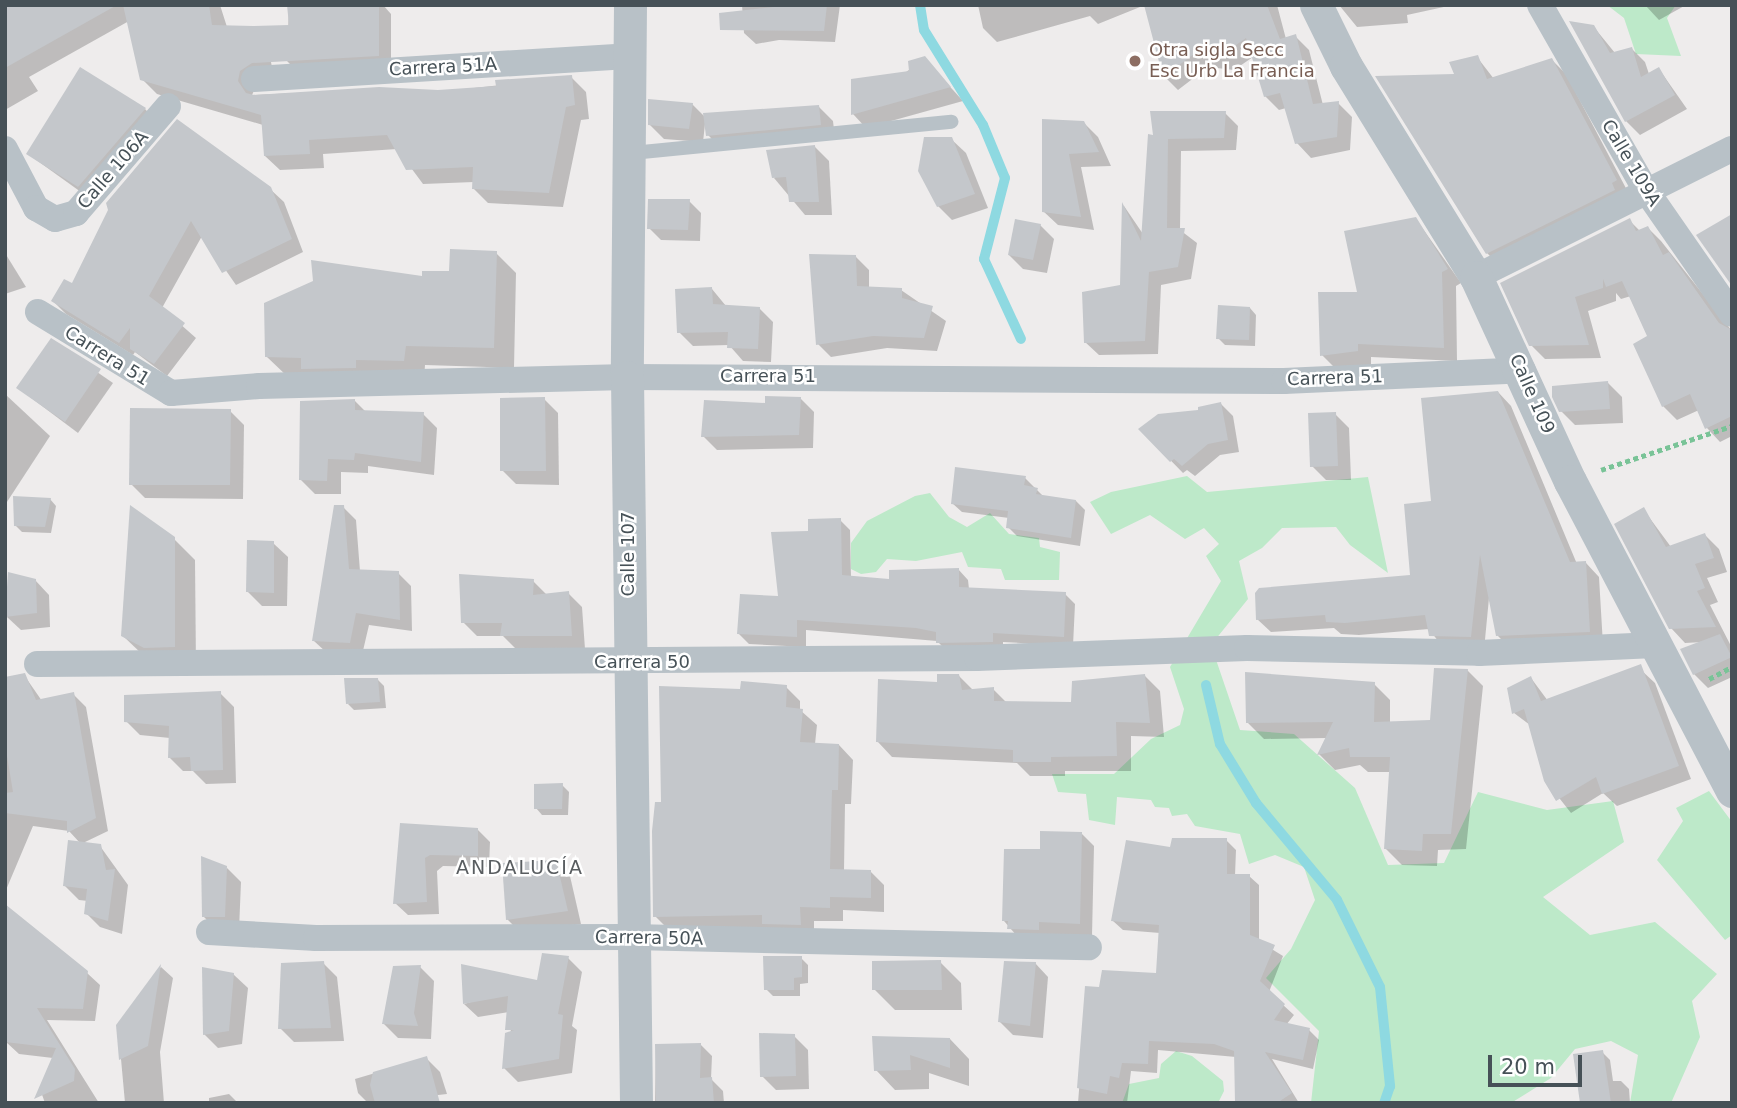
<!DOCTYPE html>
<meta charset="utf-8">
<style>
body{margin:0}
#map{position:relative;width:1737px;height:1108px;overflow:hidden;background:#eeecec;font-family:"DejaVu Sans",sans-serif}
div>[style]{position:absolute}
.green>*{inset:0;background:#bde9c9}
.shadow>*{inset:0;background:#0003}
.stream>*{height:10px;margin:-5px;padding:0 5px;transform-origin:5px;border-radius:5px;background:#8ed9e1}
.building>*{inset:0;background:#c4c7cb}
.path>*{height:4.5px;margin-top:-2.25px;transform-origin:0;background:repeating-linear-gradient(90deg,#79c397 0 5px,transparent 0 8.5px)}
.service>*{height:14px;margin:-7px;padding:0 7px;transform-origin:7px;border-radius:7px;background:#b8c1c7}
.minor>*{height:26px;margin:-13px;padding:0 13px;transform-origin:13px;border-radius:13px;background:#b8c1c7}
.tertiary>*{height:33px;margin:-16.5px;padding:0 16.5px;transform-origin:16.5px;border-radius:16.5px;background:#b8c1c7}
.dots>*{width:19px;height:19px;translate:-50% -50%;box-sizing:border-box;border:4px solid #fff;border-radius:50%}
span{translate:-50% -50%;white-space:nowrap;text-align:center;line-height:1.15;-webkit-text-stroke:5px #fff;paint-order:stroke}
.education-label{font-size:18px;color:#785e54}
.left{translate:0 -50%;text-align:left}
.street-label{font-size:18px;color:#465157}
.neighbourhood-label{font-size:19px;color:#595d60;letter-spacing:2px}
.frame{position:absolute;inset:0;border:7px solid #465157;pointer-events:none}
.scale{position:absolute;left:1488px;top:1055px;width:94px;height:32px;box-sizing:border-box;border:4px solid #465157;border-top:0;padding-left:9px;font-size:21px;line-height:24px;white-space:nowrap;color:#465157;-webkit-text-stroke:5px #fff;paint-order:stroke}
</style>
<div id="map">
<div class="green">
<i style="clip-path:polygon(1607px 5px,1676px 5px,1667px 18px,1681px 56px,1636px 54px,1624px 18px)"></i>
<i style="clip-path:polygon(1187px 476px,1207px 492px,1368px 477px,1388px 573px,1350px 545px,1336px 527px,1282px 528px,1262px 548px,1239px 561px,1248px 599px,1211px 645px,1240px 730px,1294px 734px,1355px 788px,1388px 865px,1444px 863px,1478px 792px,1547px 810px,1613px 801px,1624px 842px,1543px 897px,1590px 935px,1655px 922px,1717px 974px,1692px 1001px,1700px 1037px,1671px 1103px,1630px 1103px,1638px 1055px,1611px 1041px,1575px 1049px,1551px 1078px,1511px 1103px,1311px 1103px,1319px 1031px,1266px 978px,1291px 949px,1315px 900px,1304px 867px,1275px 855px,1249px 864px,1240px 834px,1195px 826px,1187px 814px,1172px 816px,1169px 808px,1155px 807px,1151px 800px,1117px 797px,1115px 825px,1089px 820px,1086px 794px,1058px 792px,1052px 774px,1114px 774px,1151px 739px,1180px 725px,1184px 709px,1170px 667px,1221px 581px,1206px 556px,1219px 544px,1204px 528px,1185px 539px,1150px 515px,1111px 534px,1090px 502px,1111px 492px)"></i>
<i style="clip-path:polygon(930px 493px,949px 517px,967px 527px,990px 513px,1009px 534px,1039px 538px,1040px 547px,1060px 552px,1059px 580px,1005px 580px,1001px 569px,968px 567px,962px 552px,916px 561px,887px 559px,876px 572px,861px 574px,851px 569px,851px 543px,867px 521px,915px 496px)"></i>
<i style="clip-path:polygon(1709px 791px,1732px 822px,1732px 935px,1725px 940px,1657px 860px,1683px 821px,1676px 808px)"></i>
<i style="clip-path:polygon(1176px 1051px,1192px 1056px,1223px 1081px,1224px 1091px,1218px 1103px,1122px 1103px,1129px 1084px,1159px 1078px,1161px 1064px)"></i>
</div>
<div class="shadow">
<i style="clip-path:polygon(5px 5px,220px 5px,227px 27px,267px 42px,274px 77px,259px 80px,252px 95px,379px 89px,438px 92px,571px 77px,586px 92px,589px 119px,581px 120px,563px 207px,488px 203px,474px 189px,474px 182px,423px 184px,397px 149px,323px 154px,324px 168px,280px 170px,265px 156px,263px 125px,157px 94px,142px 79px,129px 21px,29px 77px,38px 91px,5px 110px)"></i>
<i style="clip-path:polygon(289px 5px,383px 5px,391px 14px,391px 68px,300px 74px,287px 61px)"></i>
<i style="clip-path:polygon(742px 5px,840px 5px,835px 42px,779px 40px,756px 44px,744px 33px)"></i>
<i style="clip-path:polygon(978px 5px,1277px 5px,1286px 39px,1295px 36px,1309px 50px,1323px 105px,1338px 103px,1352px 117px,1350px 150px,1311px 158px,1297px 143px,1286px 108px,1279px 110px,1265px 96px,1253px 57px,1234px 70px,1208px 67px,1178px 90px,1164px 76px,1145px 5px,1098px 24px,1090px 16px,997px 42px,983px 28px)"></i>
<i style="clip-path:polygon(1339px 5px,1453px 5px,1407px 15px,1408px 23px,1357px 27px)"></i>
<i style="clip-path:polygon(1645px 5px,1686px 5px,1659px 20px)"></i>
<i style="clip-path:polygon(1593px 26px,1615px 53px,1631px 48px,1645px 62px,1649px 74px,1659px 69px,1687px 109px,1640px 135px,1626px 121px)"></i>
<i style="clip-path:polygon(1477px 57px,1494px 79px,1552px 60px,1566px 74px,1629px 194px,1500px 266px,1486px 252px)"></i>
<i style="clip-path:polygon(924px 58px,963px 101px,866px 128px,853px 114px)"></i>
<i style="clip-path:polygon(692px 104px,706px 118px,819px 107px,833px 121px,835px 138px,722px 149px,708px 135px,705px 124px,703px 142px,664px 139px,650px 125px)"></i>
<i style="clip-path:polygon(145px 109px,158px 123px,92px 200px,28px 154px)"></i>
<i style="clip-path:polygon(1225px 113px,1238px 126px,1236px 150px,1181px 151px,1180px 230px,1197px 243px,1191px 279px,1161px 285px,1158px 354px,1099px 355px,1085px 342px,1121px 287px,1124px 206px,1143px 234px,1150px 136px)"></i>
<i style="clip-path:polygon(1044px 121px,1083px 122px,1098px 137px,1111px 166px,1081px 167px,1094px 230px,1058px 225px,1043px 211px)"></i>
<i style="clip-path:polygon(951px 139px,966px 153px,988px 208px,952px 220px,938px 206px)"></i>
<i style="clip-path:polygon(815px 147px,829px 161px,832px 215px,805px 215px,774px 178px)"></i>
<i style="clip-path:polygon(270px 189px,284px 202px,303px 252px,236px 285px,202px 236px,162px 308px,196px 338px,167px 376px,135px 352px,133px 355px,66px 314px,53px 301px,73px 286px,110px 210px)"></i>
<i style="clip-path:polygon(689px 201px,701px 213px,700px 241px,661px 240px,649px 228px)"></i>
<i style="clip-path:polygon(1416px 219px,1461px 283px,1456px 286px,1457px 361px,1371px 357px,1371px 365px,1336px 369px,1322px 355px,1359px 294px)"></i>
<i style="clip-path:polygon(1629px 220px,1640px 231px,1648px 228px,1661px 241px,1732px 331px,1732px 436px,1720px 442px,1707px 428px,1699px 410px,1677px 420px,1663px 406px,1635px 345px,1649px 336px,1631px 296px,1621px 299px,1616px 293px,1616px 301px,1588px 311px,1601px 358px,1545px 359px,1531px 345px)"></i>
<i style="clip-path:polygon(1040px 225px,1054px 239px,1047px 273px,1023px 269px,1009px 255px)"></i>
<i style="clip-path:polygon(5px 253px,26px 287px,5px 294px)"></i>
<i style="clip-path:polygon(496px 253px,516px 273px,514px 368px,425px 365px,424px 381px,288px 377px,267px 357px)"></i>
<i style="clip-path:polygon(856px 257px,869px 270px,869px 288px,901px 290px,946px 321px,937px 351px,887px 348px,831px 357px,818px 344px)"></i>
<i style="clip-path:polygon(712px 289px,726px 306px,759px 308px,773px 322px,771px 362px,743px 361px,729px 345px,693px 346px,679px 332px)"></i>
<i style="clip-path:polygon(1250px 308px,1256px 315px,1255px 346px,1225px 345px,1218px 338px)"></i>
<i style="clip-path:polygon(52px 341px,113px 383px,78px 433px,18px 388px)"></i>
<i style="clip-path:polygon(1608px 383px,1622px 397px,1623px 423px,1575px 425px,1561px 411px)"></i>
<i style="clip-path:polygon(1498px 392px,1511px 406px,1577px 564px,1586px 563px,1599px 577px,1603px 645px,1511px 649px,1498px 636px,1489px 598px,1484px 650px,1444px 649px,1429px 629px,1359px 635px,1341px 634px,1334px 628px,1271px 632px,1257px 619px,1412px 576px,1433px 503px)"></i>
<i style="clip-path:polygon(5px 394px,50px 436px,5px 505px)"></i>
<i style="clip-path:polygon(800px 398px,814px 412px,813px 448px,717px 450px,703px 436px,766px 405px)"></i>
<i style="clip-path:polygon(544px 399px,558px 413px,559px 485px,516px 484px,502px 470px)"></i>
<i style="clip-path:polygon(355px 401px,366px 412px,423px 414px,437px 428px,434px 475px,368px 466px,368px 473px,341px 472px,341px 494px,315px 494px,301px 480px)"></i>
<i style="clip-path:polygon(1221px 404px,1233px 416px,1239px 452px,1220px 455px,1195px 476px,1187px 470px,1183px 473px,1140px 429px)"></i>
<i style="clip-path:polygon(230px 411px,244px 425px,243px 499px,145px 498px,131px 484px)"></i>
<i style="clip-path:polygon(1335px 414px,1349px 428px,1351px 480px,1326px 480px,1312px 466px)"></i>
<i style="clip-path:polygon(1025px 478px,1044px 497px,1076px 501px,1085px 510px,1080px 546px,1017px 536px,1008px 527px,1009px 518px,962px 512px,952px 503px)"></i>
<i style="clip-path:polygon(50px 499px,56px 506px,51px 533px,22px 532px,16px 526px)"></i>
<i style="clip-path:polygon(343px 507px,356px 520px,360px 571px,398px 573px,411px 586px,412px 631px,369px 625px,362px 655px,327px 653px,314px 641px)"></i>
<i style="clip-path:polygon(1643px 509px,1671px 547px,1705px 535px,1719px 549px,1727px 572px,1707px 578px,1718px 602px,1710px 605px,1732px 648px,1732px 677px,1708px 688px,1694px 674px,1703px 642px,1685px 643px,1671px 628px)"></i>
<i style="clip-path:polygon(840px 520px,850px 530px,851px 577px,891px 581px,958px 569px,968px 580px,969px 589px,1065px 594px,1075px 604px,1073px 646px,1003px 642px,1003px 651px,948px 652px,937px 641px,806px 630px,806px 647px,749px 644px,739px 634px,780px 598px,810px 533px)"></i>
<i style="clip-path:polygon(174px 539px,195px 560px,196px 668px,144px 656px,122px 635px)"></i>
<i style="clip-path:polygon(273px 543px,288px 557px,287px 606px,262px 606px,248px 592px)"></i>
<i style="clip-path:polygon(35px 580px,49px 595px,50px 627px,21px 630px,7px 617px)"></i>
<i style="clip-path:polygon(533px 581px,547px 595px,568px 593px,582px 607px,585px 649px,516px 649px,503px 636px,477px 636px,463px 622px)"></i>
<i style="clip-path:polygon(1467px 670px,1483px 686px,1466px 849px,1438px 850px,1437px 866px,1402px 865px,1386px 849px,1391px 772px,1368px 772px,1360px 765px,1335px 770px,1319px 754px,1327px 738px,1264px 739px,1248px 723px,1374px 684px,1390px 700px,1390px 723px,1432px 721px)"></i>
<i style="clip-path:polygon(1641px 670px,1655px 683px,1691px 779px,1617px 806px,1603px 793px,1571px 813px,1545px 780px,1530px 725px,1514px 713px,1531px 678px,1548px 701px)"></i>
<i style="clip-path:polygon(24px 675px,42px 701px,73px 694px,86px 707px,108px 831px,83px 843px,100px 846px,128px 885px,122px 934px,100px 927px,86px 913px,88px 901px,79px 900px,65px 886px,80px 843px,69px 831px,33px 826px,6px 890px,5px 679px)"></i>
<i style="clip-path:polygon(959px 676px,974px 691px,993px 689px,1007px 703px,1073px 703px,1145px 676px,1160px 691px,1164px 737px,1131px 736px,1131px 771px,1065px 771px,1065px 776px,1030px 776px,1017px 763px,892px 757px,878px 742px,939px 684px)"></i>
<i style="clip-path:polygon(377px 679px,384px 686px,386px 708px,354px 710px,348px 704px)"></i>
<i style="clip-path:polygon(786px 687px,800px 701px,800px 710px,817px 725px,815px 744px,839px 745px,853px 760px,851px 804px,845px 804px,844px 871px,870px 871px,884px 885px,884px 912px,843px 910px,843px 921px,814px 921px,814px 938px,669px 930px,655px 916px,663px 804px,742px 691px)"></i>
<i style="clip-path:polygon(220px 693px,234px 707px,236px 783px,206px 784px,193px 771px,183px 771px,169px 757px,170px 738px,140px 735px,126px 721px)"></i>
<i style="clip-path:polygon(562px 785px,569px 792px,568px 815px,542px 815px,536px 808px)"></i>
<i style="clip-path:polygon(402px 825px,477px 829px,490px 842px,489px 867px,443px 866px,437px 871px,439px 914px,408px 915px,395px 903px)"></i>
<i style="clip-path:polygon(1081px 833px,1094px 846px,1092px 936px,1022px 942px,1004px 921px,1042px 851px)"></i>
<i style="clip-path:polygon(1226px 840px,1236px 850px,1235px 876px,1249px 876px,1259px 885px,1259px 941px,1283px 956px,1269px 992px,1294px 1015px,1286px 1025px,1309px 1030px,1319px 1040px,1313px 1069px,1272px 1059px,1299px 1103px,1237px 1103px,1236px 1057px,1158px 1050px,1157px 1073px,1131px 1071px,1127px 1103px,1078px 1103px,1087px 988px,1101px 989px,1158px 974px,1160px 933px,1123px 930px,1113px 921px,1172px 849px)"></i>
<i style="clip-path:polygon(555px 862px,570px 876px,581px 924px,521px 933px,507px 919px)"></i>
<i style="clip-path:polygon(227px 868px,241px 882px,239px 930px,217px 930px,203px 916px)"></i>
<i style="clip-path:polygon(568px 958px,582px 972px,572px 1026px,577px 1030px,572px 1073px,518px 1082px,504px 1068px,511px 1033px,509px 1012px,478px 1017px,464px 1004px,539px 982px)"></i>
<i style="clip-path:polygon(801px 958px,808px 965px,808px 983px,800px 984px,800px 996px,773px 996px,766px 989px)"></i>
<i style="clip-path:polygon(940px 962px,961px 983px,962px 1010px,895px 1010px,874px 989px)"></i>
<i style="clip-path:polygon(323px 963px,337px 977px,344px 1041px,294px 1042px,280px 1028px)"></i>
<i style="clip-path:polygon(1035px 963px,1048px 977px,1043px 1038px,1013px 1035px,1000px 1022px)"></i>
<i style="clip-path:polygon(161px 967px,173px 978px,160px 1052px,164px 1103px,125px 1103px,118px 1026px)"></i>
<i style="clip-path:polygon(420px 967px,434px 981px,431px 1039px,398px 1038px,384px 1024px)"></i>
<i style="clip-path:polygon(87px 973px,100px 985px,95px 1021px,47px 1020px,99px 1103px,45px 1103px,40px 1089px,53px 1058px,19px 1054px,6px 1042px,14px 987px)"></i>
<i style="clip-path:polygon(233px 974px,248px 988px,242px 1044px,218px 1048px,204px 1034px)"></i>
<i style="clip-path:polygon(794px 1036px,808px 1050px,809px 1089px,776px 1090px,762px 1076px)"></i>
<i style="clip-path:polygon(874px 1038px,950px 1039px,969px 1059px,969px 1086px,929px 1073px,929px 1089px,895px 1090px,876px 1070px)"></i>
<i style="clip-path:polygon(700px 1044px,712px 1056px,711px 1079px,723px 1091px,724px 1103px,655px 1103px,656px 1045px)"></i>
<i style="clip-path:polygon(1602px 1052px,1610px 1060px,1613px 1081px,1621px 1081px,1629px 1089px,1630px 1103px,1582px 1103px)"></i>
<i style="clip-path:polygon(426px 1058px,440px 1072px,447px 1094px,368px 1103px,358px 1093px,355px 1079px)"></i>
<i style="clip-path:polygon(229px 1094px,238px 1103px,209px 1103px,209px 1098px)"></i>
<i style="clip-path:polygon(839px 1102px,877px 1102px,878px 1103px,839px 1103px)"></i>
</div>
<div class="stream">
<i style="left:920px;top:5px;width:25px;rotate:81deg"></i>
<i style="left:924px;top:30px;width:112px;rotate:58.2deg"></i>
<i style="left:983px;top:125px;width:57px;rotate:67.5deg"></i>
<i style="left:1005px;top:178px;width:84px;rotate:104.5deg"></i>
<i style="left:984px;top:259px;width:88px;rotate:65.2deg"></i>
<i style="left:1206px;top:685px;width:61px;rotate:76.7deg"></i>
<i style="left:1220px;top:744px;width:69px;rotate:58.6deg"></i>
<i style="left:1256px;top:803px;width:126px;rotate:50.1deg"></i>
<i style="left:1337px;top:900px;width:97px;rotate:63.7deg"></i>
<i style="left:1380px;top:987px;width:100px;rotate:84.2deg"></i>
<i style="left:1390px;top:1086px;width:18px;rotate:109deg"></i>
</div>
<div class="building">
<i style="clip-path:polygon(5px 5px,117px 5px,5px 68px)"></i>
<i style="clip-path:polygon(123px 5px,209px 5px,212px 25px,253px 26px,289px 25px,287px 5px,379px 5px,379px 56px,252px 63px,240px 71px,238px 81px,246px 93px,254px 95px,379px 87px,438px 90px,496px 86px,495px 80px,572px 75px,575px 105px,566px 107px,549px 193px,472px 189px,473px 167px,406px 170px,387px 135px,309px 140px,310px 154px,264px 156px,261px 115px,140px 80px)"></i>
<i style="clip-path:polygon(792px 5px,827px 5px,824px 31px,720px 30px,719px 13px)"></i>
<i style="clip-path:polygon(1144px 5px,1267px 5px,1280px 39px,1296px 34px,1313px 104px,1339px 101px,1337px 137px,1295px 144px,1280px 93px,1264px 97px,1246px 38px,1219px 57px,1194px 54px,1163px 77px)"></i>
<i style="clip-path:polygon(1569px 21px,1594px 25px,1610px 53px,1632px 47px,1641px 77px,1659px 67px,1675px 95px,1625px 122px)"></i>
<i style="clip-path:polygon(1478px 55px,1487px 79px,1552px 58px,1617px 180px,1612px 183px,1615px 190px,1486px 254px,1375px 76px,1454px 74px,1449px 62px)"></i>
<i style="clip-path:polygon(925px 56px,951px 87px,851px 115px,851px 79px,909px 71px,908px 61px)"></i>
<i style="clip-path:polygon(80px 67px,146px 108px,78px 187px,26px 154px)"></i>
<i style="clip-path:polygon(648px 99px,693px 103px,689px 129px,648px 125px)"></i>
<i style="clip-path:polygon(819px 105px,821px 125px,706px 136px,703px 113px)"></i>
<i style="clip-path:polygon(1150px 111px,1226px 111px,1224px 138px,1168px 139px,1167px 228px,1185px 228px,1178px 267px,1149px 272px,1145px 341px,1084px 343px,1082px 292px,1120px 285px,1122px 202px,1141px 241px,1148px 134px,1153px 135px)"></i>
<i style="clip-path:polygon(177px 119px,271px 187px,292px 239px,222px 273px,191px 221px,149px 296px,185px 323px,154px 364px,130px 349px,130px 328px,119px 343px,51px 301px,64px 279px,72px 283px,108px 210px,106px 203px)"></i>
<i style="clip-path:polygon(1042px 119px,1084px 121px,1099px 152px,1069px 154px,1081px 217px,1042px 212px)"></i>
<i style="clip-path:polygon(924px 137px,952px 137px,975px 194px,937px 207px,918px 171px)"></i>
<i style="clip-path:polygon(815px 145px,819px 202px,789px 202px,786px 177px,772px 178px,766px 150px)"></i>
<i style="clip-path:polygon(648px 199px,690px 199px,688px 230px,647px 229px)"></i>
<i style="clip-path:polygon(1732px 214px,1732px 286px,1696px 235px)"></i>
<i style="clip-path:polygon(1416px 217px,1448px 269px,1442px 272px,1444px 348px,1358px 344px,1358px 351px,1320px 356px,1318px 292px,1357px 292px,1344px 231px)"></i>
<i style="clip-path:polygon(1630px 218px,1636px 231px,1648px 226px,1663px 255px,1669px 252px,1719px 323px,1732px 330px,1732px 416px,1705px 429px,1690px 394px,1662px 407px,1633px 344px,1647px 336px,1622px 281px,1606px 287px,1603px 279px,1603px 288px,1575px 297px,1589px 345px,1529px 346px,1500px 283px)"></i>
<i style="clip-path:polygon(1015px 219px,1041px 224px,1033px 260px,1008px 255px)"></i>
<i style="clip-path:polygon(450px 249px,497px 251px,494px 348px,406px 346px,404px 361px,356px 360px,356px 368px,301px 369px,301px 358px,265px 357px,264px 303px,313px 281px,311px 260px,422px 276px,422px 271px,449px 271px)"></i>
<i style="clip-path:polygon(809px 254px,856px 255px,857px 286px,902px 288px,902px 298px,933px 306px,924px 338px,873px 336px,816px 345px)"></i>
<i style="clip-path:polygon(712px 287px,713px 304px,760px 307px,758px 349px,727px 348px,728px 332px,677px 333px,675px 289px)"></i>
<i style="clip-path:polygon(1218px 305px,1250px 307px,1249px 340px,1216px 339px)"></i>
<i style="clip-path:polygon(51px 338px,101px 369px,65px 422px,16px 388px)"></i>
<i style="clip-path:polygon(1608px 381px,1610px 409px,1559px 412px,1552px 397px,1552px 386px)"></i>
<i style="clip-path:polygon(1498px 391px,1570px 562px,1586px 561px,1590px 632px,1496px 636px,1480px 555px,1471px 637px,1429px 636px,1425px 615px,1345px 623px,1326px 622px,1325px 615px,1256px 620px,1255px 593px,1259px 588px,1410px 575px,1404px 504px,1431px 501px,1421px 398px)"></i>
<i style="clip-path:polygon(765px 396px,801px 397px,799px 435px,701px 437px,704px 400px,765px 403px)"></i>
<i style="clip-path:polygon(545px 397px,546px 471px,500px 471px,500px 398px)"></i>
<i style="clip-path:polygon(355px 399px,355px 410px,424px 412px,421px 462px,355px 453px,354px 460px,328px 459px,327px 481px,299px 480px,300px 401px)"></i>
<i style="clip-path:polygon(1221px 402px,1228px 440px,1208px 444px,1182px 466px,1174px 459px,1170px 462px,1138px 429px,1158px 414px,1198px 410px,1198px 407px)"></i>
<i style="clip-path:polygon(130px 408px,231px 409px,230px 485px,129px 485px)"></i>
<i style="clip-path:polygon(1336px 412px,1338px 466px,1310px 467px,1308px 413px)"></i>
<i style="clip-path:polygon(955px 467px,1026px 476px,1024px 485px,1038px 488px,1036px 494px,1076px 500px,1071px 538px,1006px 528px,1008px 511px,951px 504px)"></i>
<i style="clip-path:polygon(13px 496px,51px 498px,45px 527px,14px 526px)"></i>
<i style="clip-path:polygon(130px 505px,175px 537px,175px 647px,144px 648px,121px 636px)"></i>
<i style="clip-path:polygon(334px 505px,344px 505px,349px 569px,399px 571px,400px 620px,356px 613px,350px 643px,312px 641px)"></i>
<i style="clip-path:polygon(1644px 507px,1666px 547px,1705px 533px,1714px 558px,1695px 564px,1705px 588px,1697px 591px,1716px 627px,1669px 629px,1614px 524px)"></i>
<i style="clip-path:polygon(841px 518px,842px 575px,889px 579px,889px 570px,959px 568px,959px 587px,1066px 592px,1064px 637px,993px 633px,993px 642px,936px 643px,936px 632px,916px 628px,797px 620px,797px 637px,737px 634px,740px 594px,778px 596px,771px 532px,808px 531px,808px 519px)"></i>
<i style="clip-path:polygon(247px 540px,274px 541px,274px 593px,246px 592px)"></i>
<i style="clip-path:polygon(8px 572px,36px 579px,37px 613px,5px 617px)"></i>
<i style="clip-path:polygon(459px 574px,534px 579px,533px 595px,569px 591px,572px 636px,500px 636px,502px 623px,461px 623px)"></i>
<i style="clip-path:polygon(1720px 634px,1732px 657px,1693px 675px,1680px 649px)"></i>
<i style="clip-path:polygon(1641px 664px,1679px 766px,1602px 794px,1596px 777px,1556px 801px,1544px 781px,1524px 709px,1512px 714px,1507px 688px,1531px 676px,1541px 701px)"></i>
<i style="clip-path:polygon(1434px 668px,1468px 669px,1451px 834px,1423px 834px,1422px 851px,1384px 849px,1390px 757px,1350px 757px,1349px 748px,1317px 755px,1333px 722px,1246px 723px,1245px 672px,1375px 682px,1374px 722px,1430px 720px)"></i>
<i style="clip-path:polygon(25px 673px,36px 700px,74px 692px,96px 818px,67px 833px,67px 821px,5px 813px,5px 793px,13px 792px,5px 744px,5px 677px)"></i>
<i style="clip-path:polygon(937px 674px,959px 674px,962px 690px,994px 687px,994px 701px,1071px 702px,1072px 681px,1145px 674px,1150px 723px,1116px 722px,1117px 756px,1051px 757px,1051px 762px,1013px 762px,1013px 750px,876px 742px,878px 679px,937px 682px)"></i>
<i style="clip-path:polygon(344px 678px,378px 678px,380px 702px,346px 704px)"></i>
<i style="clip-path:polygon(741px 681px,787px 685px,786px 707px,803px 709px,800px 742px,839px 744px,838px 790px,832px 790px,830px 869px,871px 870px,871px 898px,830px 897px,830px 908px,800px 907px,801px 925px,762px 924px,762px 915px,653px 917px,652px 831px,655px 802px,661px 802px,659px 686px,740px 689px)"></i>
<i style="clip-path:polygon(221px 691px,223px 770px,191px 771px,190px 757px,168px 758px,169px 726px,124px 722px,124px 695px)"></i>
<i style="clip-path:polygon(563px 783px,562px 809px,534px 809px,534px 784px)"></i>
<i style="clip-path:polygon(400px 823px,478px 828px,478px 856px,430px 855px,425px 858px,427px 902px,393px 904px)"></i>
<i style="clip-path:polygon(1040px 831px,1082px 832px,1080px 924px,1039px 922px,1039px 930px,1007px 929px,1008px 921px,1002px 921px,1004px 849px,1040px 849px)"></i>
<i style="clip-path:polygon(1172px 838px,1227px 838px,1227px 874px,1250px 874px,1250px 935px,1275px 945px,1260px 981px,1285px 1004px,1274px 1020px,1310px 1028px,1303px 1060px,1265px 1052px,1292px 1093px,1277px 1103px,1235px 1103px,1234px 1051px,1214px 1044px,1149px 1041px,1148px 1064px,1122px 1063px,1119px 1078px,1110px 1076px,1107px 1094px,1077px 1088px,1085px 986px,1099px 987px,1102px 970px,1156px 973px,1159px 925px,1111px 921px,1126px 840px,1170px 847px)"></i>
<i style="clip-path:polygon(68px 840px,101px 844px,106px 870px,115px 869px,108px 921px,84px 914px,87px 889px,63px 886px)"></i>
<i style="clip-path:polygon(201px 856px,227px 866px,225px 917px,202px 917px)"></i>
<i style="clip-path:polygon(556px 860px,568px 911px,506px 920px,502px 863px)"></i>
<i style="clip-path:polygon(5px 904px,88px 971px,83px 1009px,37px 1008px,75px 1069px,74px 1081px,34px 1099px,56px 1048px,5px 1042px)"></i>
<i style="clip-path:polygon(542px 953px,569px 956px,558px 1014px,563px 1015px,559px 1059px,502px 1069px,505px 1033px,514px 1030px,505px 1030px,508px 996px,463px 1004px,461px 964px,537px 980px)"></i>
<i style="clip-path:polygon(763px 956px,802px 956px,802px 977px,794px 978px,794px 990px,764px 990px)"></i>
<i style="clip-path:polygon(941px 960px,942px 990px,872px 990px,872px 961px)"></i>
<i style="clip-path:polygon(324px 961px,331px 1028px,278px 1029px,281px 963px)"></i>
<i style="clip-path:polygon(1004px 961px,1036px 962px,1030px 1026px,998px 1022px)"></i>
<i style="clip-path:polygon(161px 964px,148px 1046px,119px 1060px,116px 1025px)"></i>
<i style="clip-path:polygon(421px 965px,414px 1013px,418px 1026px,382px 1024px,393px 966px)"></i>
<i style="clip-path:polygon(202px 967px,234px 973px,229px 1031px,203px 1035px)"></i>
<i style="clip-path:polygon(759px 1033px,795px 1034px,796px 1076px,760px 1077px)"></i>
<i style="clip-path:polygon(872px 1036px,950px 1038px,950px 1068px,910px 1055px,911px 1070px,874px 1071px)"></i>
<i style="clip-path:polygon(701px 1043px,700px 1078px,712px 1077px,714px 1103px,656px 1103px,655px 1044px)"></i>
<i style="clip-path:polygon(1603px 1050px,1611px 1103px,1580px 1103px,1573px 1054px)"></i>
<i style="clip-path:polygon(427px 1056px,440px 1103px,375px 1103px,370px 1085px,373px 1072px)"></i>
</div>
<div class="path">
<i style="left:1601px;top:470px;width:138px;rotate:-18.6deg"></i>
<i style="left:1709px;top:679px;width:26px;rotate:-28deg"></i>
</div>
<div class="service">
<i style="left:632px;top:153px;width:321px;rotate:-5.6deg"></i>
</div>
<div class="minor">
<i style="left:1540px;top:5px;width:212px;rotate:60.3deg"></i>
<i style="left:1645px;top:189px;width:152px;rotate:55.2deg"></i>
<i style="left:254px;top:79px;width:379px;rotate:-3.5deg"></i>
<i style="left:5px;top:149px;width:67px;rotate:62.3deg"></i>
<i style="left:36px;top:208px;width:22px;rotate:30deg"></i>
<i style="left:55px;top:219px;width:22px;rotate:-16deg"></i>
<i style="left:76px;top:213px;width:141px;rotate:-49.3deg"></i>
<i style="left:1476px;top:277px;width:286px;rotate:-26.6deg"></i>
<i style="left:38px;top:312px;width:156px;rotate:31.3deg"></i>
<i style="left:171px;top:393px;width:88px;rotate:-4.5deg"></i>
<i style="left:259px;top:386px;width:368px;rotate:-1.4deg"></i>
<i style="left:627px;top:377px;width:657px;rotate:0.35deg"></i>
<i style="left:1284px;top:381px;width:239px;rotate:-2.6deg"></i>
<i style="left:37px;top:664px;width:940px;rotate:-0.37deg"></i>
<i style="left:977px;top:658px;width:270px;rotate:-2.1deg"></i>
<i style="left:1247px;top:648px;width:232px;rotate:1.2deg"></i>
<i style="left:1479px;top:653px;width:176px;rotate:-2.6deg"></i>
<i style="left:209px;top:932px;width:107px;rotate:3.2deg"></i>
<i style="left:316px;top:938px;width:316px;rotate:-0.2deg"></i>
<i style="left:632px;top:937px;width:457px;rotate:1.3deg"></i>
</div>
<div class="tertiary">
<i style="left:630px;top:5px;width:372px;rotate:90.5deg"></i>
<i style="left:627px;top:377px;width:726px;rotate:89.29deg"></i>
<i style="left:1316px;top:5px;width:68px;rotate:63.8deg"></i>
<i style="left:1346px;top:66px;width:248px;rotate:58.4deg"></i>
<i style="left:1476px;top:277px;width:225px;rotate:65.3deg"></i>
<i style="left:1570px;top:481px;width:350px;rotate:62.4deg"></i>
</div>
<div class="dots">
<i style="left:1135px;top:61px;background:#8d6e63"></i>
</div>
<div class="education-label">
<span class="left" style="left:1149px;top:61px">Otra sigla Secc<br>Esc Urb La Francia</span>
</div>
<div class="street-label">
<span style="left:443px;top:67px;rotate:-3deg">Carrera 51A</span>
<span style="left:1631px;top:163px;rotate:59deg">Calle 109A</span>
<span style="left:113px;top:170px;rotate:-49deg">Calle 106A</span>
<span style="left:107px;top:356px;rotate:32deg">Carrera 51</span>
<span style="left:768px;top:376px">Carrera 51</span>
<span style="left:1335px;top:378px;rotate:-2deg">Carrera 51</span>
<span style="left:1532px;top:394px;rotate:66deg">Calle 109</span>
<span style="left:628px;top:554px;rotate:-90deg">Calle 107</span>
<span style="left:642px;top:662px">Carrera 50</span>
<span style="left:649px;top:938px;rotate:1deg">Carrera 50A</span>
</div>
<div class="neighbourhood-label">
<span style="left:520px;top:868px">ANDALUCÍA</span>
</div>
<div class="frame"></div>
<div class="scale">20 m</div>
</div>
